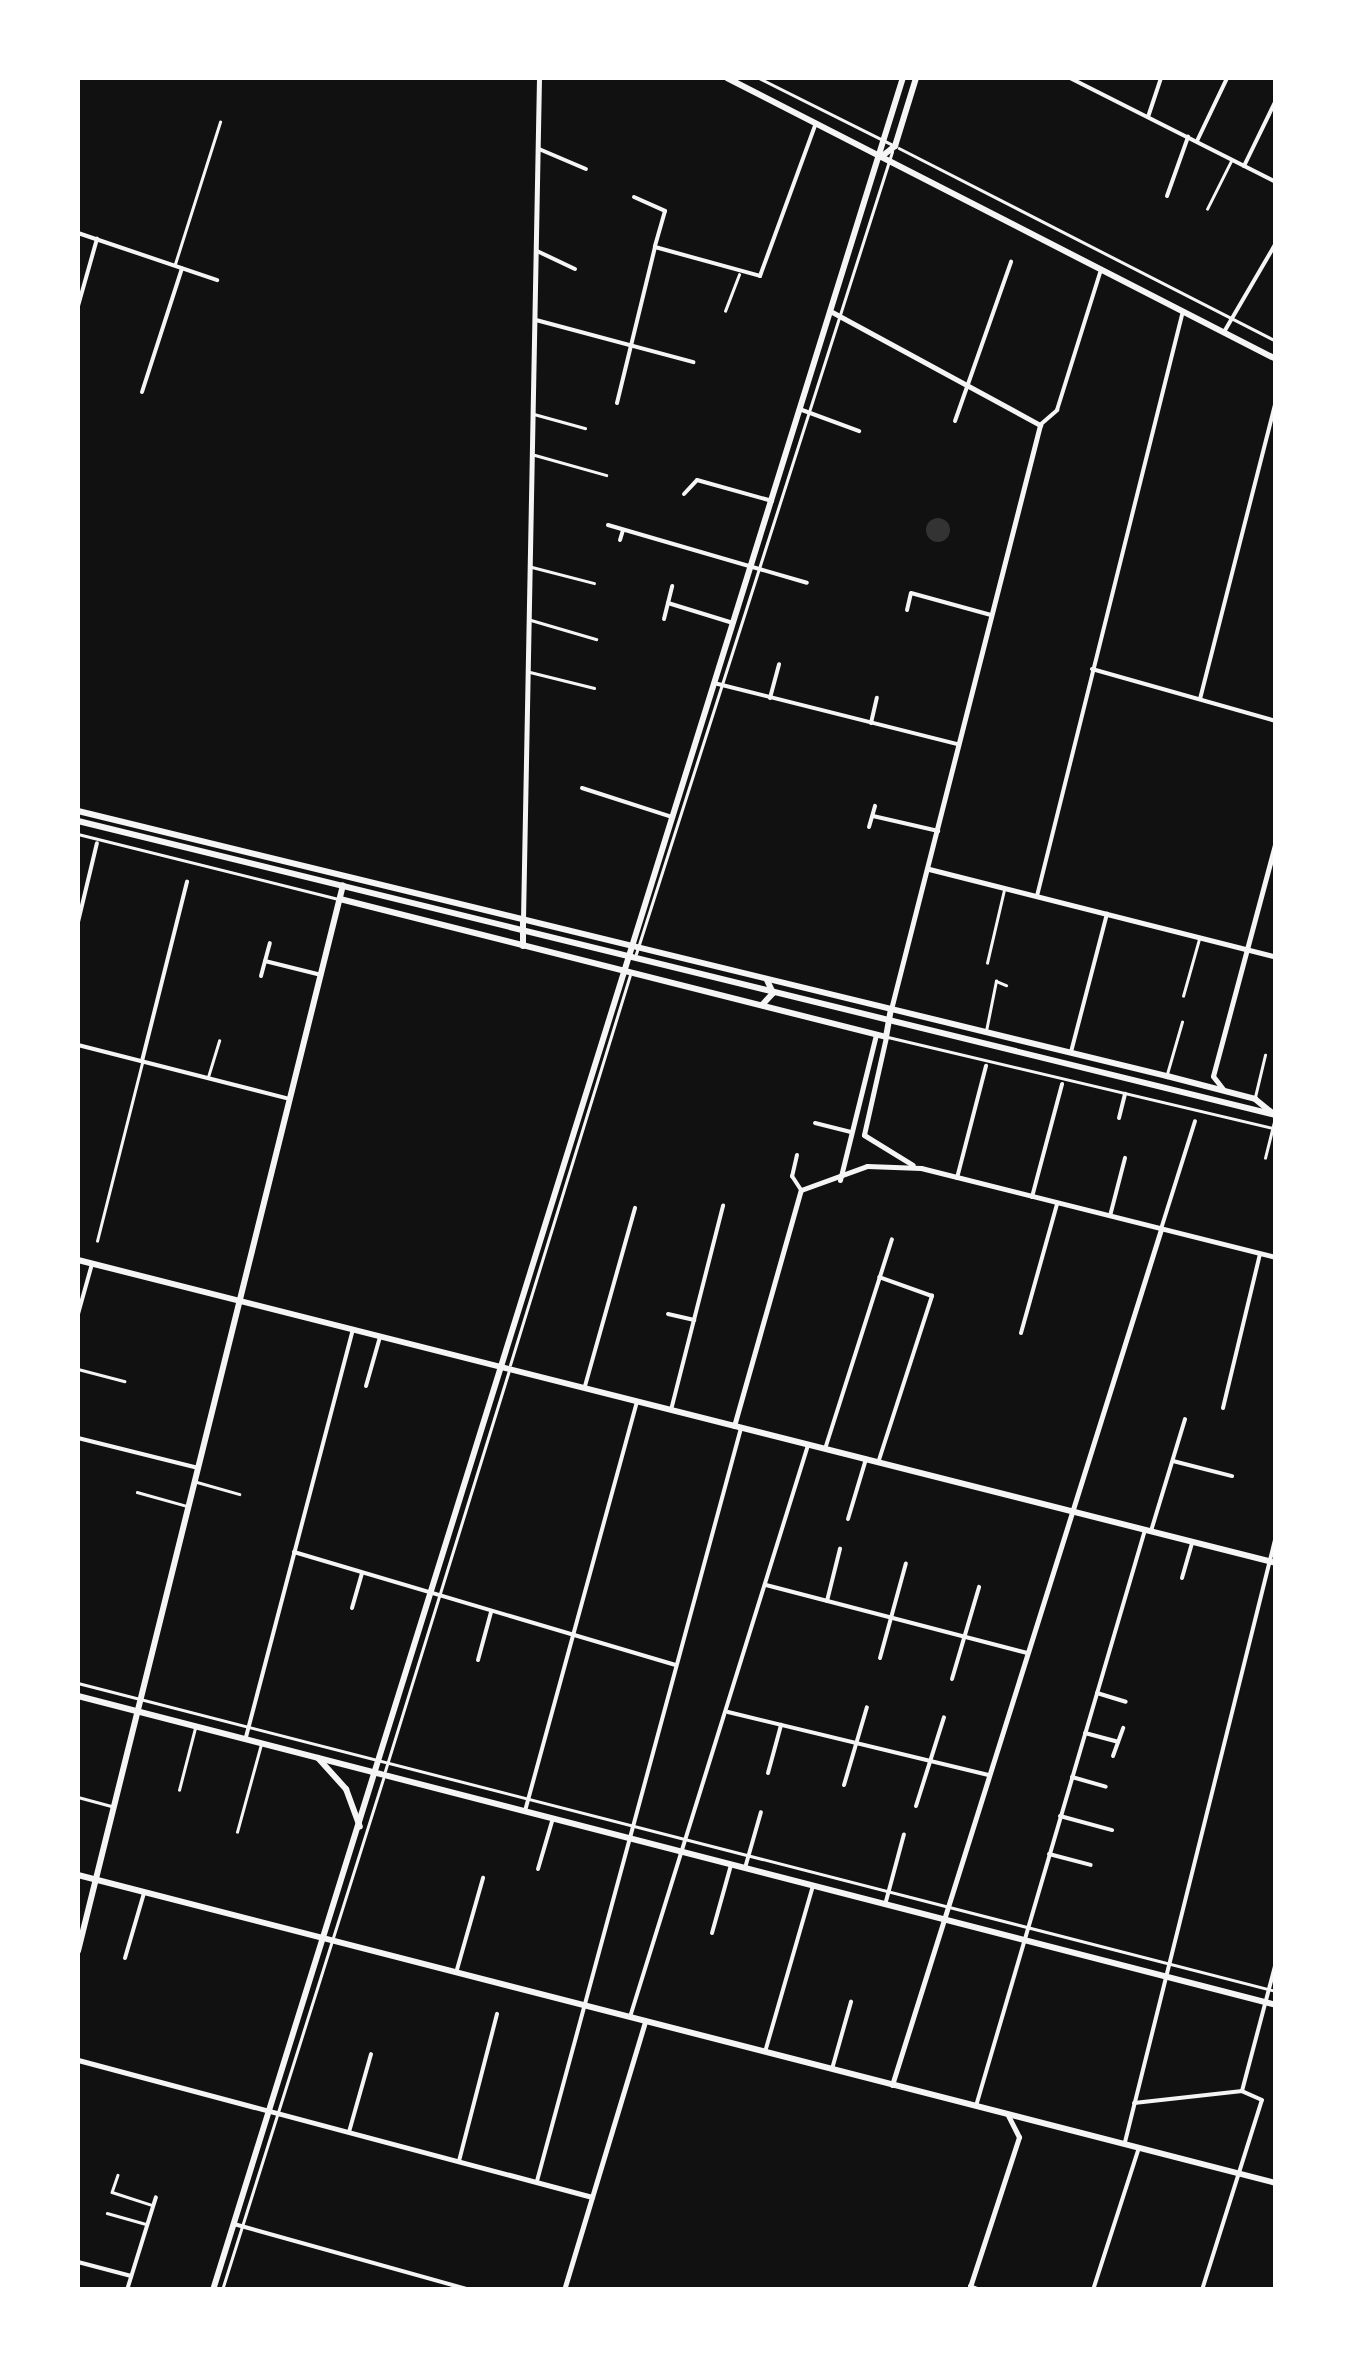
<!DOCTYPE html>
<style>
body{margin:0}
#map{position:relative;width:1353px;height:2367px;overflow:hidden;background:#111;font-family:"Asap Condensed",sans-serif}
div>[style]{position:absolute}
.water>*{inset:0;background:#333}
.round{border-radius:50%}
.service>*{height:2.5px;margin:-1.25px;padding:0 1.25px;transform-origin:1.25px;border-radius:1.25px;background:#f5f5f5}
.minor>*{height:4px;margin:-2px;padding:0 2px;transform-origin:2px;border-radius:2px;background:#f5f5f5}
.tertiary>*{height:5px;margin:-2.5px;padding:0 2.5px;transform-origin:2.5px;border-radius:2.5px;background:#f5f5f5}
.secondary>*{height:6px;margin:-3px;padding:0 3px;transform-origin:3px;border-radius:3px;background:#f5f5f5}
.primary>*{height:6px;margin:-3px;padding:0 3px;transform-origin:3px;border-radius:3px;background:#f5f5f5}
span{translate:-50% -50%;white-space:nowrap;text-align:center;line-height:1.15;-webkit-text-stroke:8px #fff;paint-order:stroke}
.frame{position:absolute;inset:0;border:80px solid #fff;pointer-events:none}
</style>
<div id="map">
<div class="water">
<i class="round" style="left:926px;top:518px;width:24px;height:24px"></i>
</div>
<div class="service">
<i style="left:759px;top:78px;width:148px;rotate:26.6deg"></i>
<i style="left:899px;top:148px;width:424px;rotate:27.1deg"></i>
<i style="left:1207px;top:209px;width:54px;rotate:-63.4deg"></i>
<i style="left:175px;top:264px;width:149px;rotate:-72.4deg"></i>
<i style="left:725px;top:311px;width:39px;rotate:-69deg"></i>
<i style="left:534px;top:414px;width:53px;rotate:15.4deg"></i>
<i style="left:535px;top:455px;width:74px;rotate:15.7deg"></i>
<i style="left:532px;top:567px;width:64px;rotate:14.5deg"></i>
<i style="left:531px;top:620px;width:68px;rotate:16.3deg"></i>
<i style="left:530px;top:672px;width:66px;rotate:14deg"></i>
<i style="left:78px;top:834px;width:268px;rotate:14deg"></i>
<i style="left:636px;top:954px;width:842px;rotate:-72.3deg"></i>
<i style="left:987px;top:963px;width:75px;rotate:-76.9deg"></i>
<i style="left:1183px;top:996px;width:59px;rotate:-74.3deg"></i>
<i style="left:986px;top:1031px;width:51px;rotate:-78.7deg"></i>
<i style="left:996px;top:981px;width:11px;rotate:22deg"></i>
<i style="left:888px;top:1037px;width:399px;rotate:13.3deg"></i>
<i style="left:1167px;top:1074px;width:54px;rotate:-73.9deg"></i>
<i style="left:208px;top:1077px;width:38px;rotate:-73deg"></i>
<i style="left:1255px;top:1097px;width:43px;rotate:-76.6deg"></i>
<i style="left:1265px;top:1158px;width:41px;rotate:-76deg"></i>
<i style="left:97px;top:1241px;width:184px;rotate:-75.8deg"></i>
<i style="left:510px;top:1365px;width:407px;rotate:-72.9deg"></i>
<i style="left:78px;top:1369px;width:48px;rotate:14.6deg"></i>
<i style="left:197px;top:1482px;width:44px;rotate:15.9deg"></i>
<i style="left:137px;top:1492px;width:52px;rotate:15.6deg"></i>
<i style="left:78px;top:1683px;width:1237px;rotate:14.42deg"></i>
<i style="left:385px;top:1771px;width:417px;rotate:-72.8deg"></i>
<i style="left:179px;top:1790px;width:64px;rotate:-75.5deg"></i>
<i style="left:78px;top:1797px;width:35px;rotate:15deg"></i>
<i style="left:237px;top:1832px;width:91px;rotate:-74.7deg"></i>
<i style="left:118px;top:2175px;width:18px;rotate:109deg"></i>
<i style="left:112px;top:2192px;width:42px;rotate:18deg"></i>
<i style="left:107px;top:2213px;width:41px;rotate:15.8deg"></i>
<i style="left:222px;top:2290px;width:536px;rotate:-72.51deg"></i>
</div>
<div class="minor">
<i style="left:1070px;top:78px;width:231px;rotate:26.8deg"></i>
<i style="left:1148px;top:117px;width:41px;rotate:-71.6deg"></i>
<i style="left:1197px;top:141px;width:70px;rotate:-64.5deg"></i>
<i style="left:539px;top:149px;width:51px;rotate:23.1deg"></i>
<i style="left:1244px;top:166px;width:73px;rotate:-64.1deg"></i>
<i style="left:1167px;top:196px;width:63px;rotate:-70.4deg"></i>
<i style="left:634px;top:197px;width:34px;rotate:24deg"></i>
<i style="left:665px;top:211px;width:37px;rotate:106deg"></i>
<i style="left:78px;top:233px;width:147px;rotate:18.7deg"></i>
<i style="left:537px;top:251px;width:42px;rotate:25.3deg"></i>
<i style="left:78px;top:306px;width:70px;rotate:-74.2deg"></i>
<i style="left:536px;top:320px;width:163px;rotate:15deg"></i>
<i style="left:1224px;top:332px;width:103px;rotate:-59.7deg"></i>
<i style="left:142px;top:392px;width:130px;rotate:-72.1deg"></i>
<i style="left:617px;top:403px;width:161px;rotate:-76.3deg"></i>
<i style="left:655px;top:247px;width:109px;rotate:15.4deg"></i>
<i style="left:760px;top:276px;width:163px;rotate:-69.9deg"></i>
<i style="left:802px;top:410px;width:61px;rotate:20.2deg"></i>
<i style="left:955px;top:421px;width:169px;rotate:-70.6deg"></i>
<i style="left:1040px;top:425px;width:23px;rotate:-41deg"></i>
<i style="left:1057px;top:410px;width:147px;rotate:-72.6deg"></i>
<i style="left:684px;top:494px;width:19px;rotate:-47deg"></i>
<i style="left:697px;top:480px;width:78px;rotate:15.6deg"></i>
<i style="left:608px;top:525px;width:207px;rotate:16.2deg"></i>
<i style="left:620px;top:540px;width:10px;rotate:-73deg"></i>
<i style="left:668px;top:603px;width:68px;rotate:17.1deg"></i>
<i style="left:907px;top:610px;width:17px;rotate:-77deg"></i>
<i style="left:911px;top:593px;width:83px;rotate:15.4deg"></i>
<i style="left:664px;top:619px;width:34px;rotate:-76deg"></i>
<i style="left:1092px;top:669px;width:191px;rotate:15.8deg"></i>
<i style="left:714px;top:683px;width:251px;rotate:14.1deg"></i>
<i style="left:770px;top:698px;width:35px;rotate:-75deg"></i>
<i style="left:1200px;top:699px;width:308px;rotate:-75.7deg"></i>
<i style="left:871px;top:723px;width:26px;rotate:-77deg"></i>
<i style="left:582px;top:788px;width:95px;rotate:17.9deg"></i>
<i style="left:873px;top:816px;width:67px;rotate:13deg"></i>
<i style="left:869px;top:827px;width:22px;rotate:-74deg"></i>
<i style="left:1037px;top:896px;width:603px;rotate:-75.99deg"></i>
<i style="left:78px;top:922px;width:81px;rotate:-76.5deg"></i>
<i style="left:265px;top:961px;width:58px;rotate:14deg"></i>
<i style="left:261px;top:976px;width:34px;rotate:-75deg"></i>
<i style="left:78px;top:1045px;width:219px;rotate:14.3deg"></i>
<i style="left:1071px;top:1052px;width:143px;rotate:-75.4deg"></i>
<i style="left:142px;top:1061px;width:185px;rotate:-75.9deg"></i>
<i style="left:1119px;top:1118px;width:25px;rotate:-76deg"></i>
<i style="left:815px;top:1123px;width:38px;rotate:14deg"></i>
<i style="left:797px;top:1155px;width:22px;rotate:103deg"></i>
<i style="left:792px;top:1176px;width:17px;rotate:57deg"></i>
<i style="left:957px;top:1178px;width:116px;rotate:-75.5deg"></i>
<i style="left:1032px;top:1197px;width:117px;rotate:-75.1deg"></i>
<i style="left:1110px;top:1216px;width:60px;rotate:-75.5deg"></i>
<i style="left:1161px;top:1229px;width:113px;rotate:-72.5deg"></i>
<i style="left:78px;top:1314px;width:52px;rotate:-74.4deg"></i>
<i style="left:668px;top:1314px;width:27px;rotate:13deg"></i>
<i style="left:1021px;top:1333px;width:134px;rotate:-74.4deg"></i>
<i style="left:366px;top:1386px;width:51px;rotate:-74.1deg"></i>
<i style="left:585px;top:1386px;width:185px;rotate:-74.3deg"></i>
<i style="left:1223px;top:1408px;width:158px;rotate:-76.5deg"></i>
<i style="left:671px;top:1410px;width:211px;rotate:-75.7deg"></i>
<i style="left:78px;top:1438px;width:124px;rotate:14deg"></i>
<i style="left:825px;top:1449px;width:220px;rotate:-72.3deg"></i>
<i style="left:1173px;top:1461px;width:61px;rotate:14.3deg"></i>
<i style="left:878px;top:1463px;width:176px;rotate:-72.1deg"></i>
<i style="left:932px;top:1296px;width:56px;rotate:-160.3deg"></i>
<i style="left:848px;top:1519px;width:63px;rotate:-73.3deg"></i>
<i style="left:1151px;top:1531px;width:117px;rotate:-73.1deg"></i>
<i style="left:294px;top:1552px;width:398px;rotate:16.5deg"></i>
<i style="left:1182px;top:1578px;width:37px;rotate:-74deg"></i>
<i style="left:766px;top:1585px;width:270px;rotate:14.6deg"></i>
<i style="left:827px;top:1601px;width:54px;rotate:-76deg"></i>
<i style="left:352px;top:1608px;width:35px;rotate:-74deg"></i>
<i style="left:880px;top:1658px;width:98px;rotate:-74.7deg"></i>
<i style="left:478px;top:1660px;width:50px;rotate:-74.8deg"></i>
<i style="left:952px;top:1679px;width:96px;rotate:-73.6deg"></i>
<i style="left:1097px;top:1693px;width:30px;rotate:17deg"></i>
<i style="left:728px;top:1712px;width:268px;rotate:13.6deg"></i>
<i style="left:1085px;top:1733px;width:34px;rotate:15deg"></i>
<i style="left:246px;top:1737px;width:421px;rotate:-75.3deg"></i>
<i style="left:1113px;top:1756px;width:30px;rotate:-70deg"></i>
<i style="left:768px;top:1773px;width:50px;rotate:-74.8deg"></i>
<i style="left:1072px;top:1777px;width:35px;rotate:16deg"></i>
<i style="left:844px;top:1785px;width:81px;rotate:-73.6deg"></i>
<i style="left:916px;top:1806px;width:93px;rotate:-72.5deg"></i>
<i style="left:525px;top:1811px;width:424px;rotate:-74.7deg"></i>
<i style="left:1060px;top:1816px;width:54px;rotate:15.1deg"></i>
<i style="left:1049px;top:1854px;width:43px;rotate:14.7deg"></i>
<i style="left:745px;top:1868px;width:58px;rotate:-74.1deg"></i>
<i style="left:538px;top:1869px;width:53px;rotate:-73.6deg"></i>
<i style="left:885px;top:1905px;width:73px;rotate:-75deg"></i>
<i style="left:712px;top:1933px;width:71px;rotate:-74.4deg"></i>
<i style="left:125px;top:1958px;width:68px;rotate:-73.7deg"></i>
<i style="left:456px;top:1973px;width:99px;rotate:-74.1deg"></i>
<i style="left:630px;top:2017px;width:599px;rotate:-72.71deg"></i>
<i style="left:765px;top:2052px;width:173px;rotate:-73.9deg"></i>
<i style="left:832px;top:2069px;width:70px;rotate:-74.2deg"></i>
<i style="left:1134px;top:2103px;width:109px;rotate:-6.3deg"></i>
<i style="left:976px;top:2106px;width:600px;rotate:-73.65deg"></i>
<i style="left:349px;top:2132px;width:81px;rotate:-74.2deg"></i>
<i style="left:1125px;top:2142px;width:625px;rotate:-76.01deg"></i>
<i style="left:459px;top:2161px;width:152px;rotate:-75.5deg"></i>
<i style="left:537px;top:2181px;width:780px;rotate:-74.84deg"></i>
<i style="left:234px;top:2224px;width:245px;rotate:15.6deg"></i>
<i style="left:78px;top:2262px;width:55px;rotate:14.8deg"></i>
<i style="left:970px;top:2286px;width:11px;rotate:22deg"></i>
<i style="left:127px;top:2290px;width:97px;rotate:-72.7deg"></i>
<i style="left:1093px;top:2290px;width:149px;rotate:-72.1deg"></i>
<i style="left:1202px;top:2290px;width:199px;rotate:-72.5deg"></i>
<i style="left:1262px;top:2100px;width:22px;rotate:-156deg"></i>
<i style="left:1242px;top:2091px;width:133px;rotate:-75.2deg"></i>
</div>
<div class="tertiary">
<i style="left:832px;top:312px;width:237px;rotate:28.5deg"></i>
<i style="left:1040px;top:425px;width:603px;rotate:104.31deg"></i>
<i style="left:929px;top:869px;width:358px;rotate:14.2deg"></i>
<i style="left:523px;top:919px;width:841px;rotate:-88.91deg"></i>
<i style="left:886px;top:1037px;width:100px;rotate:102.7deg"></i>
<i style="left:864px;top:1135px;width:57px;rotate:31.5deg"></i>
<i style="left:1223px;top:1089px;width:16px;rotate:-128deg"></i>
<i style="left:1213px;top:1076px;width:243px;rotate:-75deg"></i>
<i style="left:840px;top:1180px;width:150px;rotate:-76.1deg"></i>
<i style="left:734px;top:1426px;width:245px;rotate:-74.2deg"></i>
<i style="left:801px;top:1190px;width:70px;rotate:-20deg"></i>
<i style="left:867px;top:1166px;width:54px;rotate:2.1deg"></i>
<i style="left:921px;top:1168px;width:366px;rotate:14.1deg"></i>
<i style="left:78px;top:2060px;width:532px;rotate:14.92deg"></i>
<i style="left:892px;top:2085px;width:897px;rotate:-72.55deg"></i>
<i style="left:564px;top:2290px;width:281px;rotate:-73.2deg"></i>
<i style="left:969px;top:2290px;width:161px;rotate:-71.9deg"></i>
<i style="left:1019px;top:2137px;width:25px;rotate:-117deg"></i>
</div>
<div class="secondary">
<i style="left:78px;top:811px;width:1121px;rotate:13.68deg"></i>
<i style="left:1167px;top:1076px;width:91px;rotate:14.6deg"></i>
<i style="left:1255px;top:1099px;width:26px;rotate:39deg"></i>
<i style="left:340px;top:899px;width:563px;rotate:14.18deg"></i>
<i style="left:886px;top:1037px;width:28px;rotate:-80deg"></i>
<i style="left:523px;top:946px;width:27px;rotate:-90deg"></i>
<i style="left:762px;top:1005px;width:16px;rotate:-47deg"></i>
<i style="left:773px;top:993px;width:14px;rotate:-115deg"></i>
<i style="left:78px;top:1260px;width:1236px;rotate:14.19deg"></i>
<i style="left:78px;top:1875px;width:1237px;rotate:14.42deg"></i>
<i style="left:78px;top:1951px;width:1098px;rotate:-76.04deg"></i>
</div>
<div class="primary">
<i style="left:727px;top:78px;width:617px;rotate:27.11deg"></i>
<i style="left:881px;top:157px;width:18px;rotate:-38deg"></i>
<i style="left:895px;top:146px;width:71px;rotate:-72.8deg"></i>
<i style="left:78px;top:821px;width:1234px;rotate:13.79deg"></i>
<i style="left:78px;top:1696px;width:1237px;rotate:14.46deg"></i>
<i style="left:318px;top:1758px;width:42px;rotate:47.9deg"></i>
<i style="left:346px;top:1789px;width:40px;rotate:69.8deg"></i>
<i style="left:213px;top:2290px;width:2317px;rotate:-72.68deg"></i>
</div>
<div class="frame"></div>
</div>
